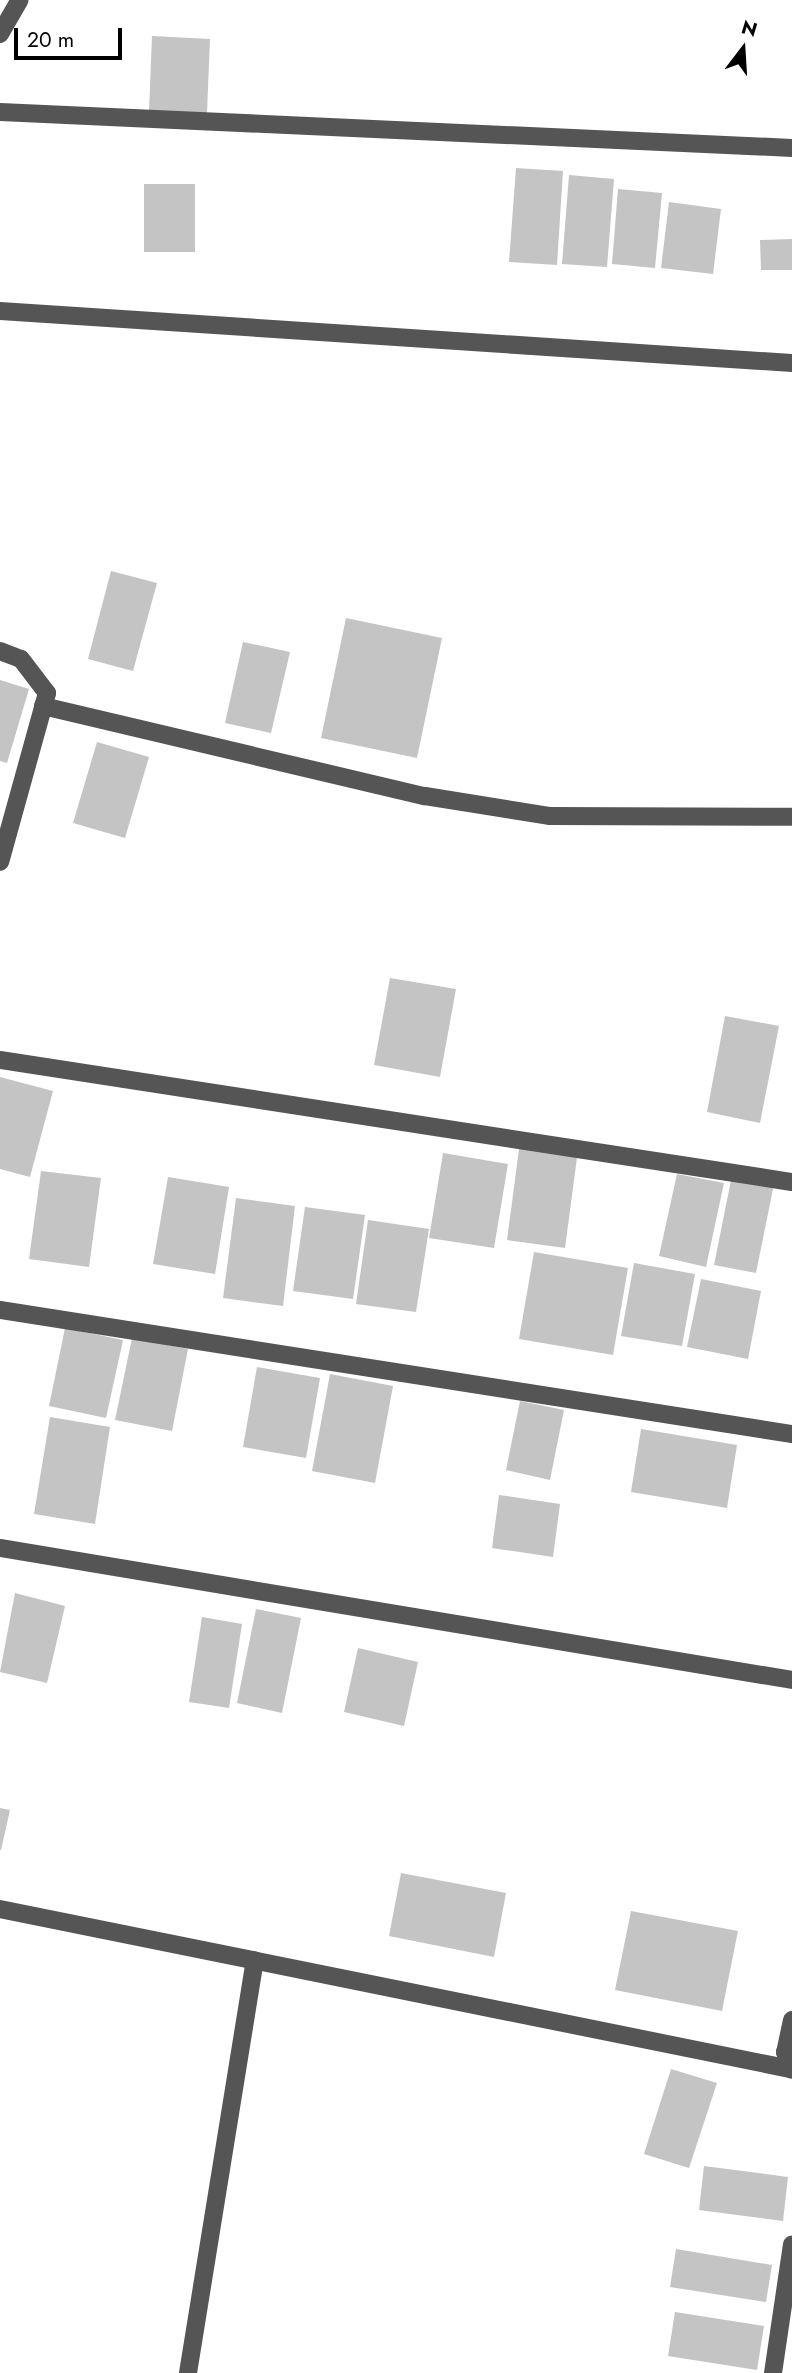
<!DOCTYPE html>
<style>
body{margin:0}
#map{position:relative;width:792px;height:2373px;overflow:hidden;background:#fff;font-family:Jost,sans-serif}
div>[style]{position:absolute}
.building>*{inset:0;background:#c4c4c4}
.minor>*{height:18px;margin:-9px;padding:0 9px;transform-origin:9px;border-radius:9px;background:#555}
span{translate:-50% -50%;white-space:nowrap;text-align:center;line-height:1.15;-webkit-text-stroke:5px #fff;paint-order:stroke}
.north{position:absolute;left:708px;top:14px;width:70px;height:70px;-webkit-text-stroke:5px #fff;paint-order:stroke;rotate:17deg;font-size:19px;font-weight:700;line-height:28px;text-align:center;color:#000}
.north::after{content:'';display:block;margin:auto;width:24px;height:32px;background:#000;clip-path:polygon(50% 0,100% 100%,50% 72%,0 100%)}
.scale{position:absolute;left:14px;top:28px;width:108px;height:32px;box-sizing:border-box;border:4px solid #000;border-top:0;padding-left:9px;font-size:21px;line-height:24px;white-space:nowrap;color:#000;-webkit-text-stroke:5px #fff;paint-order:stroke}
</style>
<div id="map">
<div class="building">
<i style="clip-path:polygon(152px 36px,210px 39px,207px 113px,149px 111px)"></i>
<i style="clip-path:polygon(516px 168px,563px 171px,557px 265px,509px 262px)"></i>
<i style="clip-path:polygon(569px 175px,614px 179px,607px 267px,562px 264px)"></i>
<i style="clip-path:polygon(144px 184px,195px 184px,195px 252px,144px 252px)"></i>
<i style="clip-path:polygon(618px 189px,662px 193px,655px 268px,612px 264px)"></i>
<i style="clip-path:polygon(669px 202px,721px 209px,713px 274px,661px 268px)"></i>
<i style="clip-path:polygon(792px 239px,792px 270px,761px 270px,760px 240px)"></i>
<i style="clip-path:polygon(111px 571px,157px 583px,133px 671px,88px 659px)"></i>
<i style="clip-path:polygon(346px 618px,442px 638px,417px 758px,321px 738px)"></i>
<i style="clip-path:polygon(243px 642px,290px 652px,271px 733px,225px 723px)"></i>
<i style="clip-path:polygon(0 680px,29px 689px,7px 763px,0 761px)"></i>
<i style="clip-path:polygon(97px 742px,149px 757px,125px 838px,73px 823px)"></i>
<i style="clip-path:polygon(390px 978px,456px 989px,440px 1077px,374px 1065px)"></i>
<i style="clip-path:polygon(725px 1016px,779px 1026px,760px 1123px,707px 1112px)"></i>
<i style="clip-path:polygon(0 1077px,53px 1091px,30px 1177px,0 1169px)"></i>
<i style="clip-path:polygon(520px 1142px,578px 1150px,565px 1248px,507px 1240px)"></i>
<i style="clip-path:polygon(443px 1153px,508px 1164px,494px 1248px,429px 1238px)"></i>
<i style="clip-path:polygon(41px 1171px,101px 1178px,89px 1267px,29px 1259px)"></i>
<i style="clip-path:polygon(677px 1174px,724px 1183px,706px 1267px,659px 1256px)"></i>
<i style="clip-path:polygon(732px 1175px,774px 1184px,756px 1273px,714px 1265px)"></i>
<i style="clip-path:polygon(168px 1177px,229px 1187px,215px 1274px,153px 1264px)"></i>
<i style="clip-path:polygon(236px 1198px,295px 1206px,283px 1306px,223px 1298px)"></i>
<i style="clip-path:polygon(305px 1207px,365px 1215px,353px 1299px,293px 1291px)"></i>
<i style="clip-path:polygon(368px 1220px,429px 1229px,416px 1312px,356px 1304px)"></i>
<i style="clip-path:polygon(534px 1252px,628px 1268px,613px 1355px,519px 1339px)"></i>
<i style="clip-path:polygon(634px 1263px,695px 1274px,682px 1346px,621px 1336px)"></i>
<i style="clip-path:polygon(701px 1279px,761px 1291px,748px 1359px,687px 1347px)"></i>
<i style="clip-path:polygon(65px 1328px,123px 1340px,106px 1418px,49px 1406px)"></i>
<i style="clip-path:polygon(132px 1338px,188px 1349px,172px 1431px,115px 1420px)"></i>
<i style="clip-path:polygon(257px 1367px,320px 1378px,306px 1458px,243px 1447px)"></i>
<i style="clip-path:polygon(330px 1374px,393px 1386px,375px 1483px,312px 1471px)"></i>
<i style="clip-path:polygon(520px 1401px,564px 1410px,550px 1480px,506px 1470px)"></i>
<i style="clip-path:polygon(50px 1417px,110px 1427px,95px 1524px,34px 1514px)"></i>
<i style="clip-path:polygon(641px 1429px,737px 1445px,727px 1508px,631px 1492px)"></i>
<i style="clip-path:polygon(499px 1495px,560px 1504px,553px 1557px,492px 1548px)"></i>
<i style="clip-path:polygon(15px 1593px,65px 1606px,47px 1683px,0 1672px)"></i>
<i style="clip-path:polygon(256px 1609px,301px 1618px,282px 1713px,237px 1703px)"></i>
<i style="clip-path:polygon(202px 1617px,242px 1624px,229px 1708px,189px 1702px)"></i>
<i style="clip-path:polygon(358px 1648px,418px 1662px,404px 1726px,344px 1712px)"></i>
<i style="clip-path:polygon(0 1808px,10px 1810px,1px 1850px,0 1850px)"></i>
<i style="clip-path:polygon(401px 1873px,506px 1893px,494px 1957px,389px 1936px)"></i>
<i style="clip-path:polygon(631px 1911px,738px 1931px,722px 2011px,615px 1990px)"></i>
<i style="clip-path:polygon(671px 2069px,717px 2083px,689px 2168px,644px 2154px)"></i>
<i style="clip-path:polygon(704px 2166px,788px 2177px,783px 2221px,699px 2210px)"></i>
<i style="clip-path:polygon(676px 2249px,772px 2265px,766px 2302px,670px 2287px)"></i>
<i style="clip-path:polygon(675px 2312px,764px 2326px,757px 2370px,668px 2356px)"></i>
</div>
<div class="minor">
<i style="left:0;top:34px;width:39px;rotate:-60deg"></i>
<i style="left:0;top:112px;width:793px;rotate:2.6deg"></i>
<i style="left:0;top:311px;width:794px;rotate:3.76deg"></i>
<i style="left:0;top:651px;width:22px;rotate:21deg"></i>
<i style="left:21px;top:659px;width:43px;rotate:52.6deg"></i>
<i style="left:47px;top:693px;width:175px;rotate:105.5deg"></i>
<i style="left:43px;top:706px;width:392px;rotate:13.3deg"></i>
<i style="left:425px;top:796px;width:127px;rotate:9.1deg"></i>
<i style="left:550px;top:816px;width:242px;rotate:0.2deg"></i>
<i style="left:0;top:1060px;width:801px;rotate:8.76deg"></i>
<i style="left:0;top:1310px;width:802px;rotate:8.9deg"></i>
<i style="left:0;top:1548px;width:803px;rotate:9.46deg"></i>
<i style="left:0;top:1909px;width:807px;rotate:11.44deg"></i>
<i style="left:792px;top:2020px;width:33px;rotate:102deg"></i>
<i style="left:785px;top:2052px;width:19px;rotate:69deg"></i>
<i style="left:188px;top:2373px;width:418px;rotate:-80.8deg"></i>
<i style="left:773px;top:2373px;width:130px;rotate:-81.6deg"></i>
</div>
<div class="north">N</div>
<div class="scale">20 m</div>
</div>
